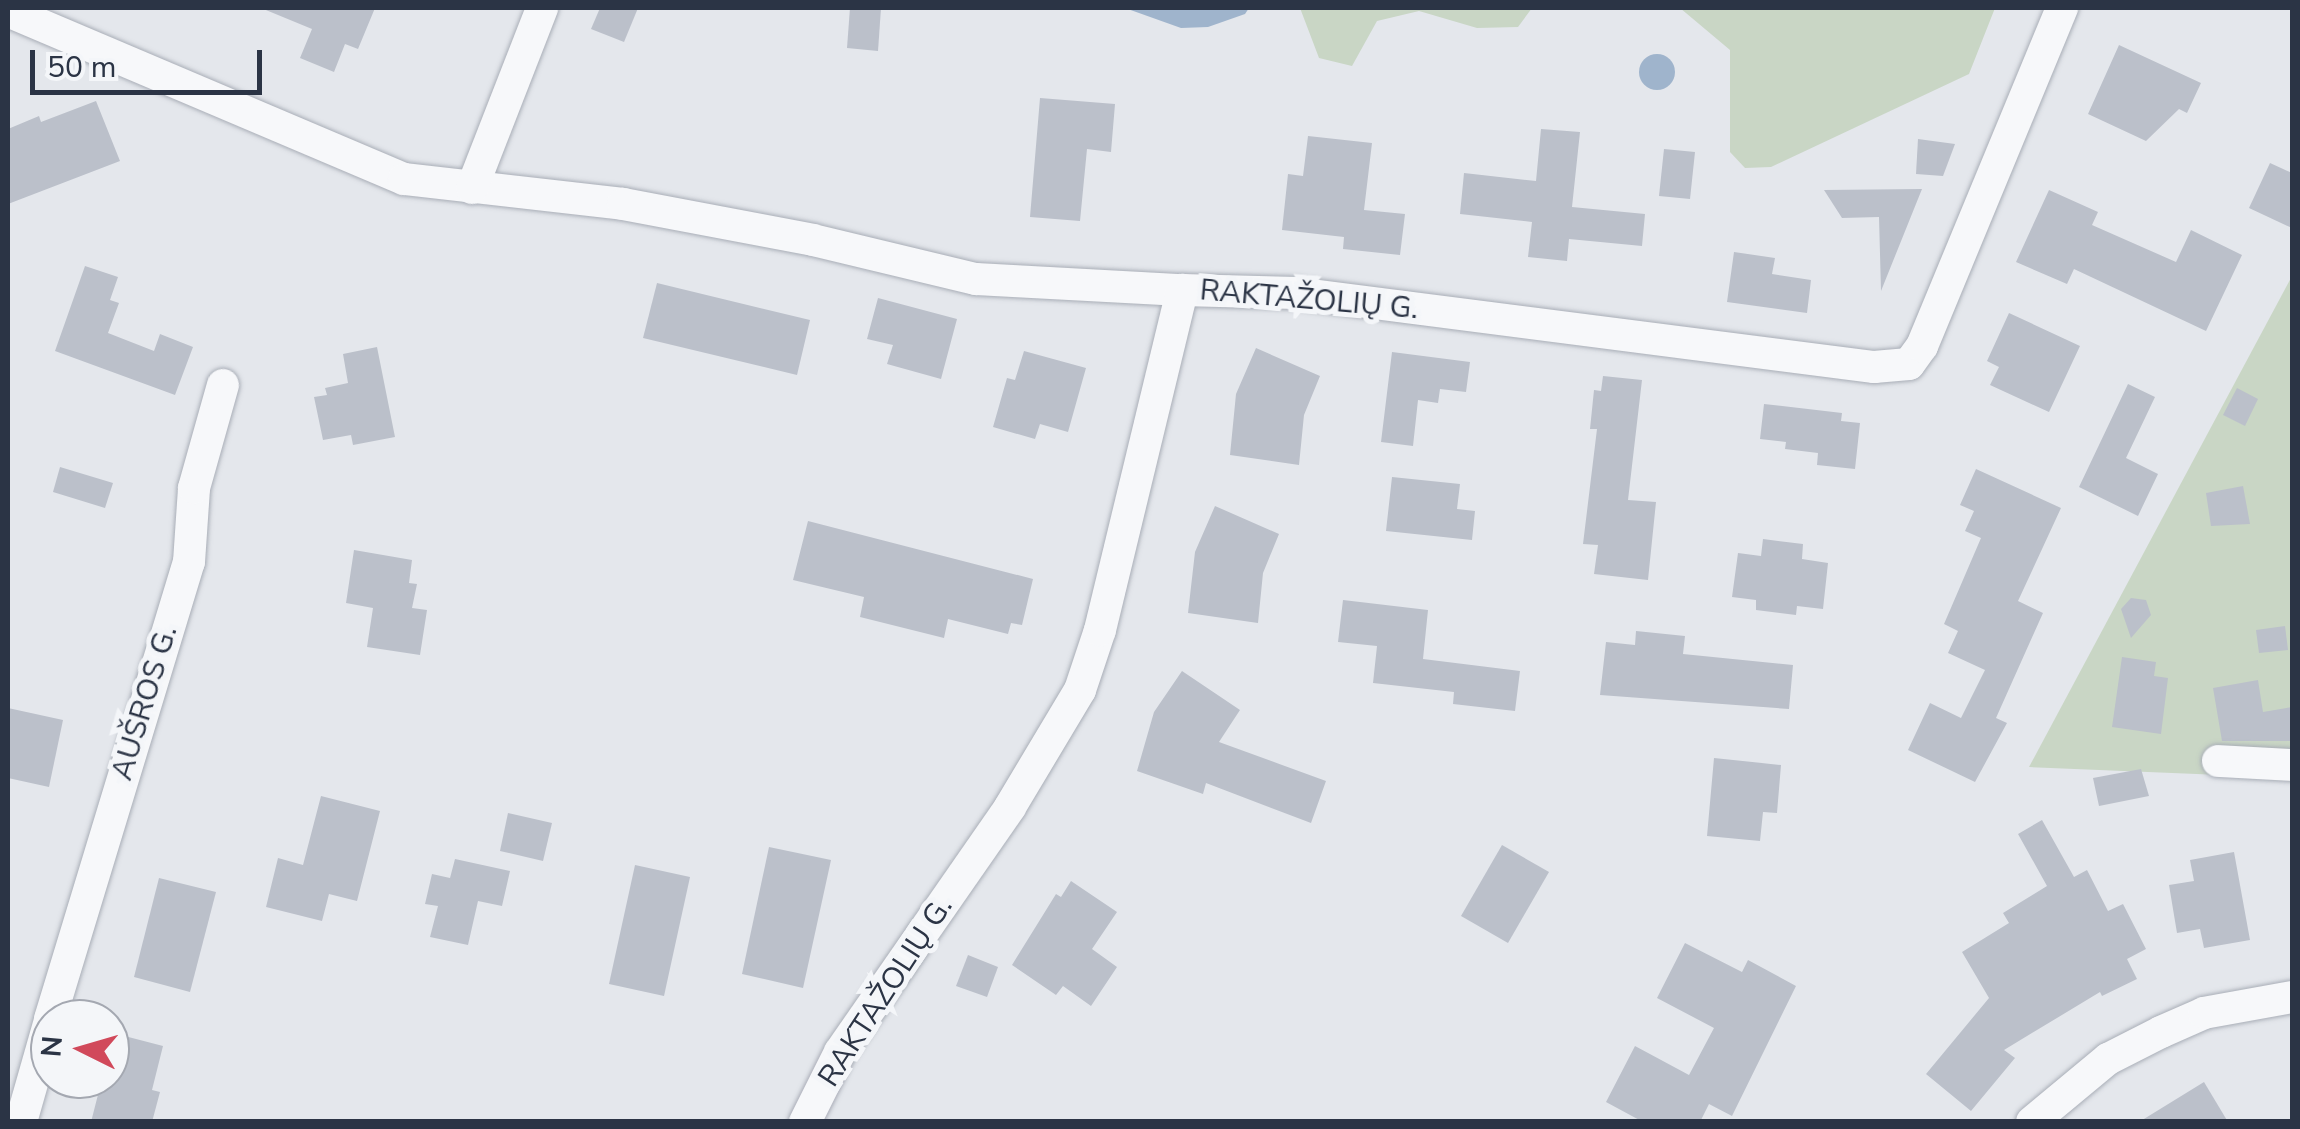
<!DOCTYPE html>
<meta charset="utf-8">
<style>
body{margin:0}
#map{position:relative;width:2300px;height:1129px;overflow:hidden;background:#e4e7ec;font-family:"Nunito Sans",sans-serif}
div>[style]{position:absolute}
.green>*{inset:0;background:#c9d6c5}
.water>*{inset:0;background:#9fb4cc}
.round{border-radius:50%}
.building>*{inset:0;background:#bbc0ca}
.roads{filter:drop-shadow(0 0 2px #a9aeb7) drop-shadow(0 0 2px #a9aeb7)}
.street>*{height:32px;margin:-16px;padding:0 16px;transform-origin:16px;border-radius:16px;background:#f7f8fa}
span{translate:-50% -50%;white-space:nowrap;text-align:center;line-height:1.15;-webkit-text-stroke:10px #f4f6f9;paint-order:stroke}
.street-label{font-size:30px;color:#2b3445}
.frame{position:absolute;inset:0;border:10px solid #2b3445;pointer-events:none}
.north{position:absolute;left:30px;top:999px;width:100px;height:100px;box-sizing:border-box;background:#f4f6f9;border:2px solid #a4a8b1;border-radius:50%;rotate:275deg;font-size:28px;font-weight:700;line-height:40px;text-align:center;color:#2b3445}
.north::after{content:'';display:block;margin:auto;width:35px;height:45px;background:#d1495b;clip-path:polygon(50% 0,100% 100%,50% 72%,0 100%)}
.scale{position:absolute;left:30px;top:50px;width:232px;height:45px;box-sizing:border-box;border:5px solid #2b3445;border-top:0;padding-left:12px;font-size:30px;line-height:35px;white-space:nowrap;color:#2b3445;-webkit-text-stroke:8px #f4f6f9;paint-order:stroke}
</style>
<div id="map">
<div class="green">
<i style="clip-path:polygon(1300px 8px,1532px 8px,1518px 27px,1477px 28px,1419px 11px,1377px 21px,1352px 66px,1319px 58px)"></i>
<i style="clip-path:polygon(1680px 8px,1995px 8px,1969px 74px,1771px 167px,1745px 168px,1730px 152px,1730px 50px)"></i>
<i style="clip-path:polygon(2292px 276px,2292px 778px,2029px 767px)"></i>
</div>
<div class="water">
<i style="clip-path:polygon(1125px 8px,1249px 8px,1245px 14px,1208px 27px,1181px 28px)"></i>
<i class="round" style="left:1639px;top:54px;width:36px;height:36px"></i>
</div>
<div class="building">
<i style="clip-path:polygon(261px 8px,375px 8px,358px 49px,345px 44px,334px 72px,300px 58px,312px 29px)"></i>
<i style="clip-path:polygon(600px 8px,638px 8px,624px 42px,591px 29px)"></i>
<i style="clip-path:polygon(850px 8px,881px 8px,878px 51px,847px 48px)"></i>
<i style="clip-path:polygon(2119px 45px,2201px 83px,2187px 113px,2179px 109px,2146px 141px,2088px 114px)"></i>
<i style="clip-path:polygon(1040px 98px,1115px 104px,1111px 152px,1087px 149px,1080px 221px,1030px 217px)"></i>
<i style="clip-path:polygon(96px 101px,120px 161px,8px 204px,8px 129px,39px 116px,41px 122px)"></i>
<i style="clip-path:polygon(1541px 129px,1580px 132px,1572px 207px,1645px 214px,1642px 246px,1569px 239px,1567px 261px,1528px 257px,1532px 222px,1460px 214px,1464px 173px,1536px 181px)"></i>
<i style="clip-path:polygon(1308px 136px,1372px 143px,1364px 210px,1405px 214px,1400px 255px,1343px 249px,1344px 237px,1282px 230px,1288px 174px,1303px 176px)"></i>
<i style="clip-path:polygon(1918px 139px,1955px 144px,1943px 176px,1916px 174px)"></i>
<i style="clip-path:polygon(1664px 149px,1695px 152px,1690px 199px,1659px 196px)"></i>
<i style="clip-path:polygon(2270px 163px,2292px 173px,2292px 228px,2249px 208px)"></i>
<i style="clip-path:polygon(1922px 189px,1881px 291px,1879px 217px,1842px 218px,1824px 190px)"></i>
<i style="clip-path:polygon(2049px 190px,2098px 212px,2092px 225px,2176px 262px,2191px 230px,2242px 255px,2206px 331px,2074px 269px,2067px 284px,2016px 262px)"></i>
<i style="clip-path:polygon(1734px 252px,1775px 258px,1772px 274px,1811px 280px,1807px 313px,1727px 302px)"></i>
<i style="clip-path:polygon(85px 266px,118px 277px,110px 300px,119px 303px,108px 333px,154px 351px,160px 334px,193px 347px,175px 395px,55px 351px)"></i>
<i style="clip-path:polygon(657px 283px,810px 320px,797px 375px,643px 338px)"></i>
<i style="clip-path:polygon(878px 298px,957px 319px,941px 379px,887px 364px,893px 345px,867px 339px)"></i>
<i style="clip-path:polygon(2009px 313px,2080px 346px,2049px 412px,1990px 385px,1999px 367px,1987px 361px)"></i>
<i style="clip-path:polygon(377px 347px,395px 437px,353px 445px,351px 435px,323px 440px,314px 397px,327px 395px,325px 388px,348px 383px,343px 354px)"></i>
<i style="clip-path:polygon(1256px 348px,1320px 376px,1304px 415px,1299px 465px,1230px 455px,1236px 394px)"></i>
<i style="clip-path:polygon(1024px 351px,1086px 368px,1068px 432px,1040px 424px,1035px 439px,993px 427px,1007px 378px,1015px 380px)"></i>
<i style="clip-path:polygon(1392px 352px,1470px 362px,1466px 392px,1440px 389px,1438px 403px,1418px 400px,1413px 446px,1381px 442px)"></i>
<i style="clip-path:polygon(1603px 376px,1642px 380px,1628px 500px,1656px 502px,1648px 580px,1594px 574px,1598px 545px,1583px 544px,1597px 429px,1590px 429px,1594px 390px,1601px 391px)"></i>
<i style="clip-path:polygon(2128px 384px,2155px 397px,2126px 458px,2158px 474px,2138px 516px,2079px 487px)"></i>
<i style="clip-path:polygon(2237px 388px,2258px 399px,2245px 426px,2223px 415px)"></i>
<i style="clip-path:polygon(1764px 404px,1842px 413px,1841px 421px,1860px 423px,1855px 469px,1817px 465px,1818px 453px,1785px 449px,1786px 442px,1760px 439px)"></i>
<i style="clip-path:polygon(60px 467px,113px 483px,105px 508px,53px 492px)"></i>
<i style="clip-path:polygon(1976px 469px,2061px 508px,2018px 601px,2043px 613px,1996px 718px,2007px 723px,1975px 782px,1908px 750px,1930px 703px,1961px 718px,1985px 670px,1948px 653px,1958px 631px,1944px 624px,1981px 538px,1965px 531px,1974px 511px,1960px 505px)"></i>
<i style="clip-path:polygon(1392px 477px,1460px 484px,1457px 509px,1475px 511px,1472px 540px,1386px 531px)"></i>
<i style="clip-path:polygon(2243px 486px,2250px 524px,2211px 526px,2206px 493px)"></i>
<i style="clip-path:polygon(1215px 506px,1279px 534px,1263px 573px,1258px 623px,1188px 613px,1195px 552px)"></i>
<i style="clip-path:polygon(808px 521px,1033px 579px,1022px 625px,1011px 623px,1008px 634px,948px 619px,944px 638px,860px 617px,864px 597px,793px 580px)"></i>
<i style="clip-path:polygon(1763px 539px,1803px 544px,1802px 559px,1828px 563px,1823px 609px,1797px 606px,1796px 615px,1756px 610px,1756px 600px,1732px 597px,1738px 553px,1761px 556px)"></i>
<i style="clip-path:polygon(354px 550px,412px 560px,409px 583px,417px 584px,412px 608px,427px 610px,420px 655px,367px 647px,373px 608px,346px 603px)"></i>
<i style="clip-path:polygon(2131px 598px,2146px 600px,2151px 615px,2131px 638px,2121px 609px)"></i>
<i style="clip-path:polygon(1343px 600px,1428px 610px,1423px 659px,1520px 671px,1515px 711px,1453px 704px,1454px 692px,1373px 683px,1377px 646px,1338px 642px)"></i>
<i style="clip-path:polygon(2285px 626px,2288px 650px,2259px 653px,2256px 630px)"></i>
<i style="clip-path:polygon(1636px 631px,1685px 636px,1683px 654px,1793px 665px,1789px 709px,1600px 695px,1606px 642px,1635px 645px)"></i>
<i style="clip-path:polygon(2122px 657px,2156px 662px,2154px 676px,2168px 678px,2161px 734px,2112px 727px)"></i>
<i style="clip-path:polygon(1182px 671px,1240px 710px,1219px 742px,1326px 781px,1311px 823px,1206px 783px,1203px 794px,1137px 771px,1154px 712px)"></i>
<i style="clip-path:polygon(2258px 680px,2263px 712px,2292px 707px,2292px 741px,2222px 741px,2213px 688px)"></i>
<i style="clip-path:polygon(8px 708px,63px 720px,49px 787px,8px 778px)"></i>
<i style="clip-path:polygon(1714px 758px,1781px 765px,1777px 813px,1763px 812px,1760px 841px,1707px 836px)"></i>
<i style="clip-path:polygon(2141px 769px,2149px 796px,2099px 806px,2093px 778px)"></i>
<i style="clip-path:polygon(321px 796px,380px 811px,357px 901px,329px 894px,322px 921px,266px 907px,278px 858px,303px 865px)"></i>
<i style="clip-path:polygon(508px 813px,552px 823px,543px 861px,500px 851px)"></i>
<i style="clip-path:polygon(2042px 820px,2074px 877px,2087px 870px,2108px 911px,2123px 904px,2146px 949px,2127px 959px,2137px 979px,2102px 996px,2100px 992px,2004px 1050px,2015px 1058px,1971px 1111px,1926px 1074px,1989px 998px,1962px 952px,2009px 923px,2003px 913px,2047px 886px,2018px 834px)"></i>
<i style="clip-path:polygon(1502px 845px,1549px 872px,1508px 943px,1461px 916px)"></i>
<i style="clip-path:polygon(769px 847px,831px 860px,803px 988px,742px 974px)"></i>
<i style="clip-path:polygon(2234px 852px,2250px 940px,2204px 948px,2200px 929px,2177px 933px,2169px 885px,2194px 881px,2190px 860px)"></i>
<i style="clip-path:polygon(455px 859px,510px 871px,502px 906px,478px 901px,468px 945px,430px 937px,438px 906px,425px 904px,432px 874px,450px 878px)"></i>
<i style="clip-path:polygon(635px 865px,690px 877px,664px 996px,609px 984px)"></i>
<i style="clip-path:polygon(159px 878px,216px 892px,190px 992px,134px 977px)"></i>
<i style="clip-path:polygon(1071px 881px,1117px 912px,1092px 949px,1117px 967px,1091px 1006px,1063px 986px,1056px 995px,1012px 965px,1056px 894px,1061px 897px)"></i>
<i style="clip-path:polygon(1685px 943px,1742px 972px,1748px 960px,1796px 986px,1732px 1116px,1709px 1104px,1700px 1122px,1643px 1122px,1606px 1102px,1635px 1046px,1689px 1075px,1714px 1028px,1657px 998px)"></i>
<i style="clip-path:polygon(968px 955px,998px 967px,987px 997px,956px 986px)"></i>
<i style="clip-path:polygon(113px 1033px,163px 1046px,152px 1090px,160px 1092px,152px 1122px,91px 1122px,102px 1079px,110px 1079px)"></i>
<i style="clip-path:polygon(2204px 1082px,2228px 1122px,2139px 1122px)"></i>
</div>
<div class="roads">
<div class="street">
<i style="left:8px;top:11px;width:430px;rotate:23deg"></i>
<i style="left:404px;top:179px;width:220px;rotate:6.5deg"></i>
<i style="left:623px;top:204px;width:193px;rotate:10.7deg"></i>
<i style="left:813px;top:240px;width:168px;rotate:13.5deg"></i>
<i style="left:976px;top:279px;width:206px;rotate:3.1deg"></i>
<i style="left:472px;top:188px;width:193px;rotate:-68.7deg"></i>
<i style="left:2218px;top:761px;width:74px;rotate:3.1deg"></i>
<i style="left:50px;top:1019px;width:478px;rotate:-73.1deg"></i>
<i style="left:189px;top:562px;width:74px;rotate:-86.1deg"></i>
<i style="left:194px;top:488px;width:107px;rotate:-74.3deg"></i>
<i style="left:21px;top:1122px;width:106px;rotate:-74.1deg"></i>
<i style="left:805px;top:1122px;width:78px;rotate:-63.4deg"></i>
<i style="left:840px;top:1052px;width:298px;rotate:-55.2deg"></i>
<i style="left:1010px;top:807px;width:136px;rotate:-59.1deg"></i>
<i style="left:1080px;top:690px;width:63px;rotate:-71.6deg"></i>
<i style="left:1100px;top:630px;width:350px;rotate:-76.4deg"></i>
<i style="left:1182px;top:290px;width:114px;rotate:1.5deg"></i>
<i style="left:1296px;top:293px;width:583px;rotate:7.3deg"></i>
<i style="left:1874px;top:367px;width:35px;rotate:-5deg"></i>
<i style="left:1909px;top:364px;width:22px;rotate:-54deg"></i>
<i style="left:1922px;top:346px;width:366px;rotate:-67.5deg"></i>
<i style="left:2032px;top:1122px;width:99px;rotate:-39.7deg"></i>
<i style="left:2108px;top:1059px;width:59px;rotate:-27deg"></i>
<i style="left:2161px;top:1032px;width:47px;rotate:-23.8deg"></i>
<i style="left:2204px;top:1013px;width:89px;rotate:-10.3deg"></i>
</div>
</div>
<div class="street-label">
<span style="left:1309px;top:300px;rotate:5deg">RAKTAŽOLIŲ G.</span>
<span style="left:145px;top:703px;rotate:-73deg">AUŠROS G.</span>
<span style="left:886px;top:992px;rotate:-57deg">RAKTAŽOLIŲ G.</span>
</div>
<div class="frame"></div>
<div class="north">N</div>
<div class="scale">50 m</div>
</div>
